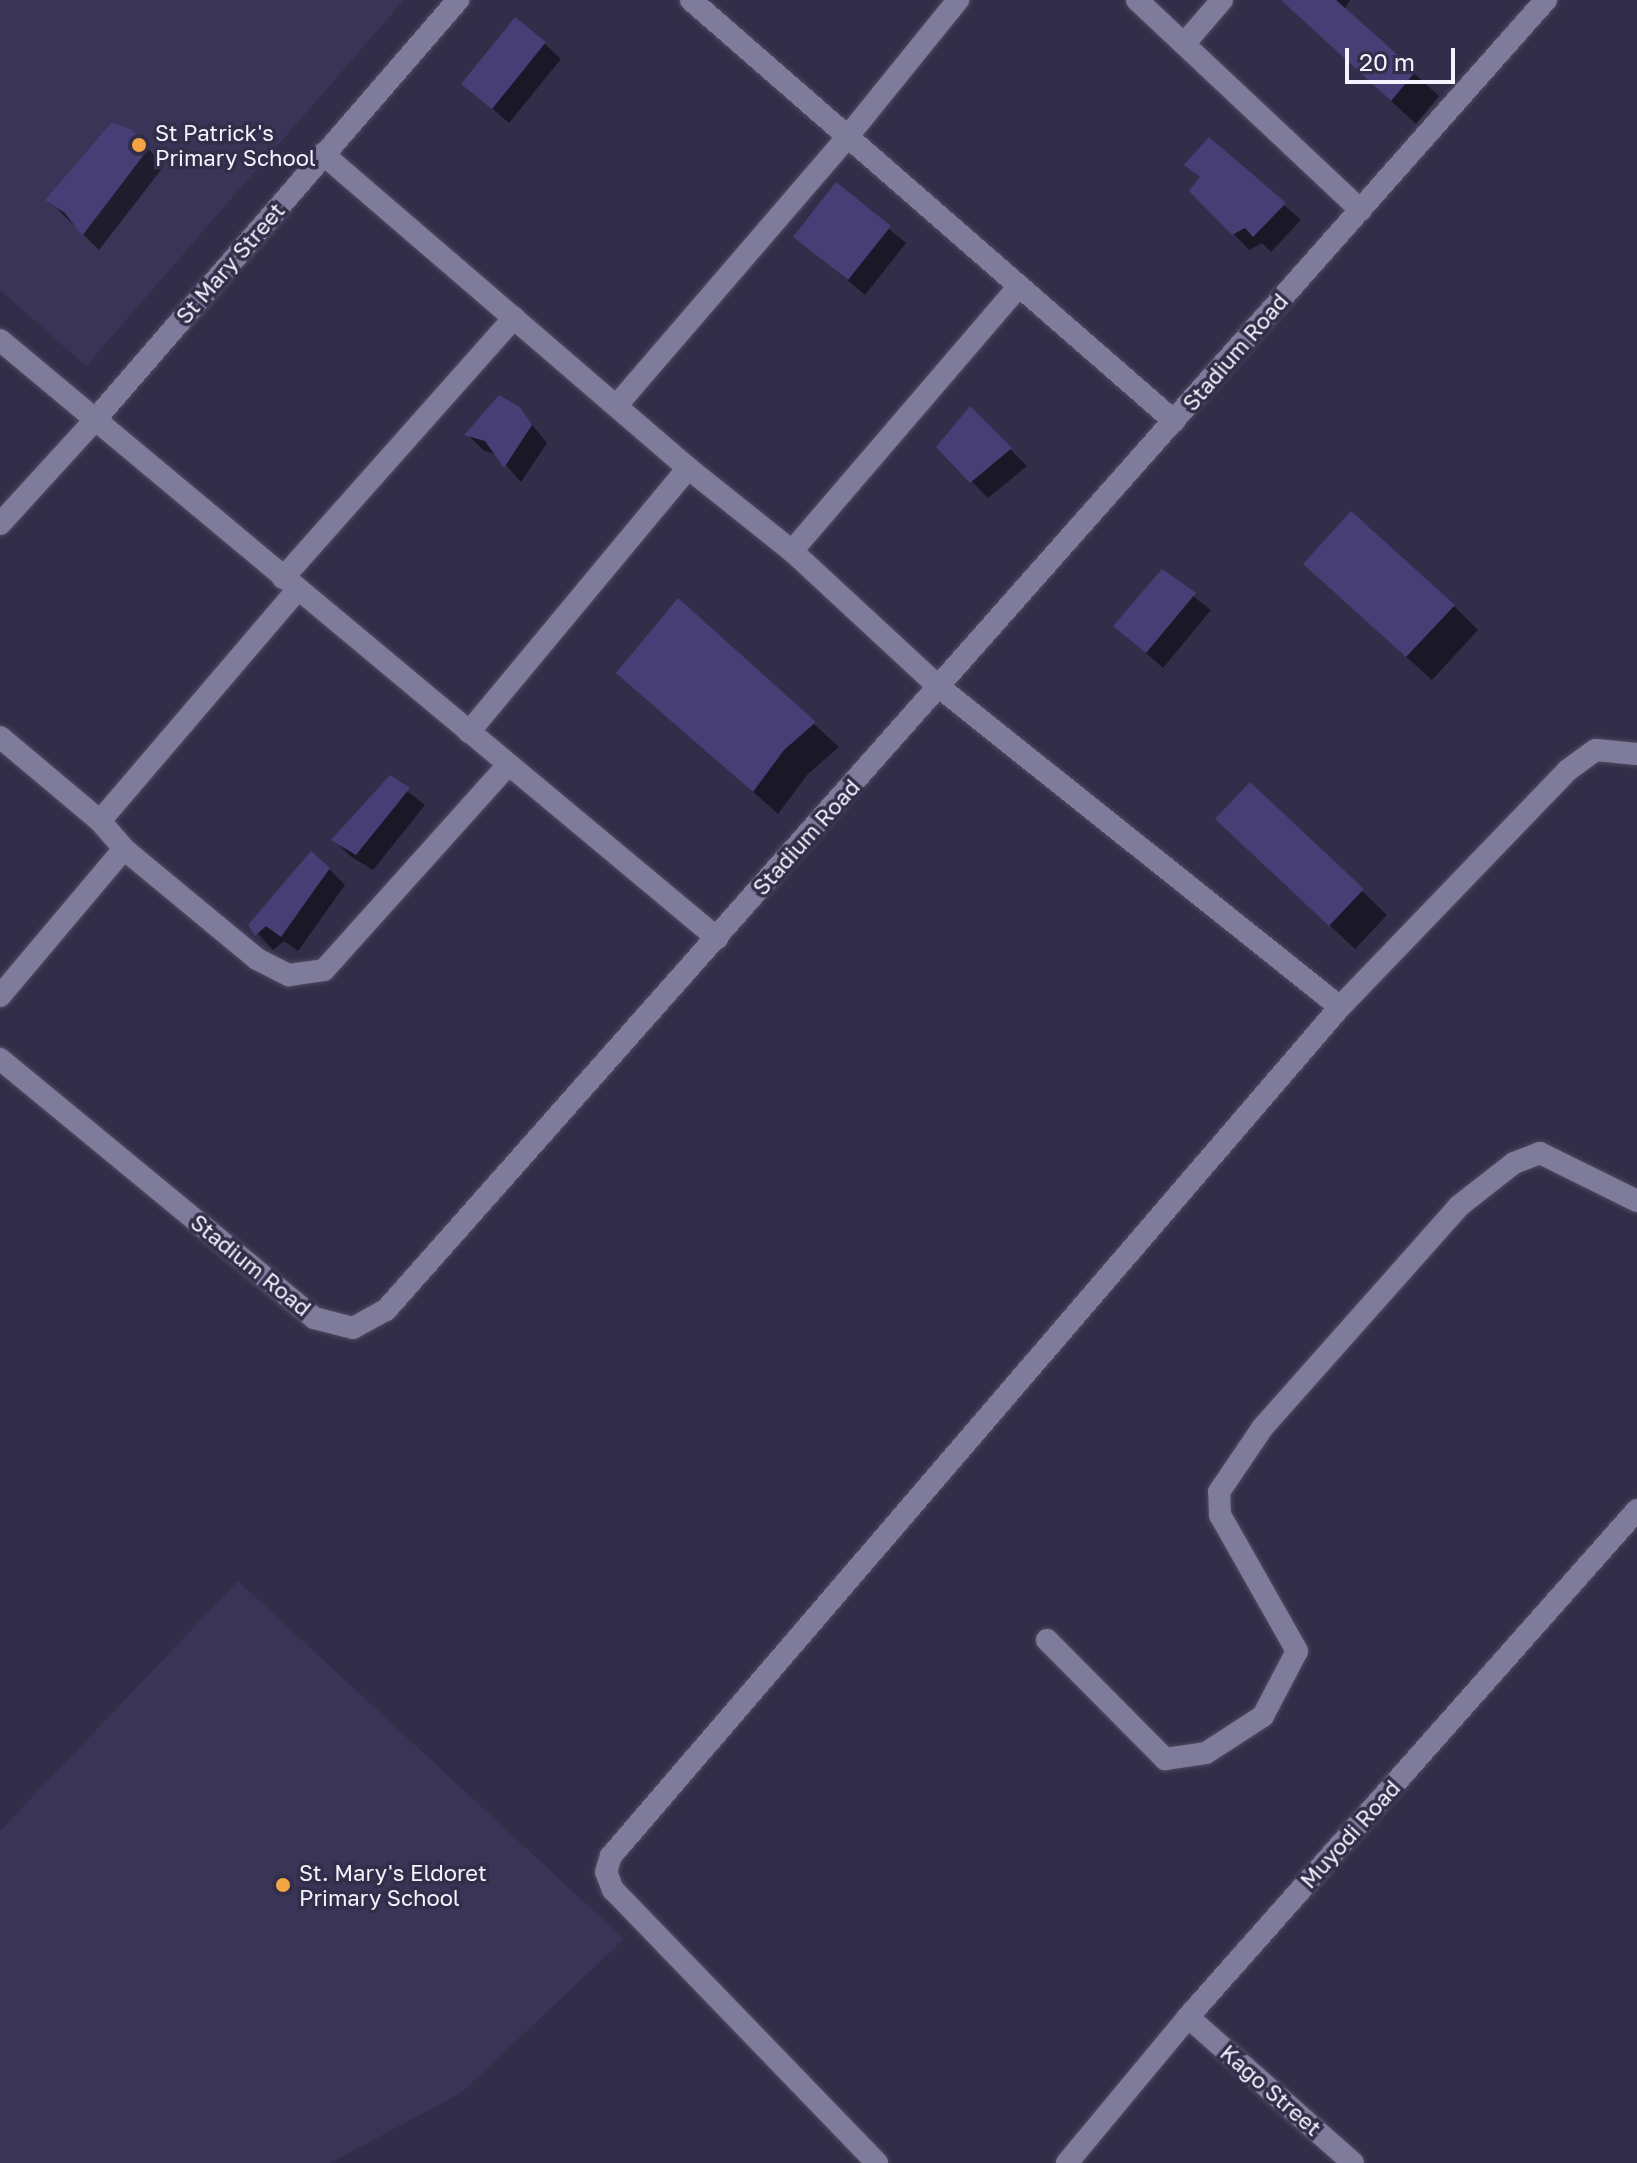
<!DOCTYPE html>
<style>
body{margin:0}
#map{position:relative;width:1637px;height:2163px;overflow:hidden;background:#322e49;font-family:"Golos Text",sans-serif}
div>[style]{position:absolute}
.built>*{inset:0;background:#3a3557}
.shadow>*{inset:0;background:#0007}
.building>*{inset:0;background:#473e76}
.roads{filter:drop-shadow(0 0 2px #4e4b61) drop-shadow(0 0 2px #4e4b61)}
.minor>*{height:22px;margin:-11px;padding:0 11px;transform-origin:11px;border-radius:11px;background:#7f7c9b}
.dots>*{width:22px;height:22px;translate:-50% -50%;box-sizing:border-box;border:4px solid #322e49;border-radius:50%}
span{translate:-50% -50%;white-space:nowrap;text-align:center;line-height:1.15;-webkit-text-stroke:7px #322e49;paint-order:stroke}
.poi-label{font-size:22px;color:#f4f3fe}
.left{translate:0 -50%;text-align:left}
.street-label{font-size:22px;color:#f4f3fe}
.scale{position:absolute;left:1345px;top:48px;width:110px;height:36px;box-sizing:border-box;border:4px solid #f4f3fe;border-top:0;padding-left:10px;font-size:24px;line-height:28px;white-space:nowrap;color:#f4f3fe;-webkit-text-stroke:6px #322e49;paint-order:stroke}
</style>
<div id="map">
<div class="built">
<i style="clip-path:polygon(0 0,404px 0,86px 366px,0 290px)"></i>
<i style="clip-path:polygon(238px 1581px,624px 1939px,461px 2093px,330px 2163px,0 2163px,0 1831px)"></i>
</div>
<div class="shadow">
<i style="clip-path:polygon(1282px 0,1350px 0,1344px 10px,1439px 96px,1416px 124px)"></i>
<i style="clip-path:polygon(544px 43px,561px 59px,509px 123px,464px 84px)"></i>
<i style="clip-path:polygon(1209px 139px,1301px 220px,1271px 252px,1262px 243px,1249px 250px,1192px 190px,1201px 179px,1187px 164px)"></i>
<i style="clip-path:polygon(148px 148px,164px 166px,99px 250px,48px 200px)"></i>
<i style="clip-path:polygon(836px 185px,906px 243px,865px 295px,795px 236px)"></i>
<i style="clip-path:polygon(519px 409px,547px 443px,521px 482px,497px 455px,483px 450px,467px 434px)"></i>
<i style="clip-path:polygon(970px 409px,1027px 466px,988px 498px,938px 447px)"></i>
<i style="clip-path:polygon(1162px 572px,1211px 610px,1163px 668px,1116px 626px)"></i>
<i style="clip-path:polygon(1330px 588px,1454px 606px,1478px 630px,1432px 680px)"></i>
<i style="clip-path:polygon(678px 600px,839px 747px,808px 774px,778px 814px,619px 673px)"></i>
<i style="clip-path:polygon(390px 778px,425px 805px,373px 870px,350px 856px,334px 840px)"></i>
<i style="clip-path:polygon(1250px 784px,1387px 915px,1355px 949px,1242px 843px)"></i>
<i style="clip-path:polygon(329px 869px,345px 885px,298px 951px,284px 941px,273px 950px,250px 925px)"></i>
</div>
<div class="building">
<i style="clip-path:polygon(1281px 0,1336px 0,1416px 71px,1391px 101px)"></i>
<i style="clip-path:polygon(515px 17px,546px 42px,492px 109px,461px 84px)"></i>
<i style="clip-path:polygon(112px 122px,132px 130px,149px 148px,82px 236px,65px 213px,45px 200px)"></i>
<i style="clip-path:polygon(1209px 137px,1286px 203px,1253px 237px,1245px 228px,1232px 235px,1189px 191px,1200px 177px,1184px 165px)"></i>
<i style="clip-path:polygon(836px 182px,891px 226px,848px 280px,793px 237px)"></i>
<i style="clip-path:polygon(499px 395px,520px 407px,532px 425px,504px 468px,485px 441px,464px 435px)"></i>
<i style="clip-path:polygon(970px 406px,1012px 448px,970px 483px,936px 447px)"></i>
<i style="clip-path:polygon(1351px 511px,1455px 605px,1406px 657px,1303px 564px)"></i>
<i style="clip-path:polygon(1162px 569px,1196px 593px,1146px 653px,1113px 626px)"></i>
<i style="clip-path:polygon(678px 598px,816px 722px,784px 750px,753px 792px,616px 673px)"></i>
<i style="clip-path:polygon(390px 775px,410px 788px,356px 855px,331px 840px)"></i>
<i style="clip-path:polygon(1250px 782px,1364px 889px,1329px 926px,1215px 819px)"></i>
<i style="clip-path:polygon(311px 851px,330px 868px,281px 937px,266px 926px,255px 936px,248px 925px)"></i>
</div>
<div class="roads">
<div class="minor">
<i style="left:691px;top:0;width:641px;rotate:41.08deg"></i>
<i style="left:1137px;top:0;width:307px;rotate:43.2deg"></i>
<i style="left:1184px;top:44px;width:58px;rotate:-49.2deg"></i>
<i style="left:323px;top:154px;width:481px;rotate:40.7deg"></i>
<i style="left:688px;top:468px;width:133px;rotate:38.6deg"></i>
<i style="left:792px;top:551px;width:200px;rotate:42.8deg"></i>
<i style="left:939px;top:687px;width:513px;rotate:38.59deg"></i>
<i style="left:0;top:340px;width:934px;rotate:39.83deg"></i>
<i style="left:617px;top:405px;width:355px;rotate:-49.3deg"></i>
<i style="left:848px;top:136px;width:175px;rotate:-51deg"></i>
<i style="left:0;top:524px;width:139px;rotate:-47.6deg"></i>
<i style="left:94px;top:421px;width:557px;rotate:-49.15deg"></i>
<i style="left:792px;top:551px;width:349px;rotate:-49.4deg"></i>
<i style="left:283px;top:578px;width:348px;rotate:-48.4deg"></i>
<i style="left:469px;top:732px;width:343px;rotate:-50.3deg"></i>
<i style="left:0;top:737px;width:131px;rotate:40deg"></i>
<i style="left:100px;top:821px;width:37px;rotate:49deg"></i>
<i style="left:124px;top:849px;width:173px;rotate:39.6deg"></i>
<i style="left:257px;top:959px;width:36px;rotate:27deg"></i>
<i style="left:289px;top:975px;width:35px;rotate:-8deg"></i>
<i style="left:324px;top:970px;width:275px;rotate:-48.1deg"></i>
<i style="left:100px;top:821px;width:304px;rotate:-49.5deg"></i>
<i style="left:0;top:996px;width:192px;rotate:-49.9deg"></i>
<i style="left:0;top:1059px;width:407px;rotate:39.5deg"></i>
<i style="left:314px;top:1318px;width:40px;rotate:14.4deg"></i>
<i style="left:353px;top:1328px;width:38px;rotate:-29deg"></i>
<i style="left:386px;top:1310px;width:1750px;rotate:-48.48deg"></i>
<i style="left:1047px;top:1640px;width:168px;rotate:45.2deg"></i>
<i style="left:1165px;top:1759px;width:41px;rotate:-8.3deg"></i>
<i style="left:1206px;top:1753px;width:68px;rotate:-33deg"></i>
<i style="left:1263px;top:1716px;width:73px;rotate:-62.4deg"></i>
<i style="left:1297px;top:1651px;width:156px;rotate:-119.5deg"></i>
<i style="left:1220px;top:1515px;width:23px;rotate:-92deg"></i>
<i style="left:1219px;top:1492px;width:78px;rotate:-55.9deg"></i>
<i style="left:1263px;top:1427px;width:295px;rotate:-48.4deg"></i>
<i style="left:1459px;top:1206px;width:70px;rotate:-38deg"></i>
<i style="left:1514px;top:1163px;width:28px;rotate:-21deg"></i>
<i style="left:1540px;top:1153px;width:108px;rotate:26.3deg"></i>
<i style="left:1188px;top:2017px;width:220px;rotate:41.5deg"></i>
<i style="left:877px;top:2163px;width:380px;rotate:-134deg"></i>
<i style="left:613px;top:1890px;width:19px;rotate:-111deg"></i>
<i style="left:606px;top:1872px;width:17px;rotate:-73deg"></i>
<i style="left:611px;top:1856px;width:1119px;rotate:-49.35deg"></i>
<i style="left:1340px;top:1007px;width:329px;rotate:-46.1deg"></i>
<i style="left:1568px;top:770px;width:34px;rotate:-36deg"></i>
<i style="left:1596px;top:750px;width:41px;rotate:5.6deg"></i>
<i style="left:1067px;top:2163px;width:190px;rotate:-50.3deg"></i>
<i style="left:1188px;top:2017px;width:677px;rotate:-48.47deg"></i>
</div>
</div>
<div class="dots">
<i style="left:139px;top:145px;background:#f3a443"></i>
<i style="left:283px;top:1885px;background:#f3a443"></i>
</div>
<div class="poi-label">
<span class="left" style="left:155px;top:145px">St Patrick's<br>Primary School</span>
<span class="left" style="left:299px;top:1885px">St. Mary's Eldoret<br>Primary School</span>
</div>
<div class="street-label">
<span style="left:230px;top:263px;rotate:-49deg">St Mary Street</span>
<span style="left:1235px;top:352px;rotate:-49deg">Stadium Road</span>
<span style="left:806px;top:837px;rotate:-48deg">Stadium Road</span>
<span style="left:251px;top:1265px;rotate:39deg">Stadium Road</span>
<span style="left:1350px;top:1834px;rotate:-48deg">Muyodi Road</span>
<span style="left:1271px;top:2090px;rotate:41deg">Kago Street</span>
</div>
<div class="scale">20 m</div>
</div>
